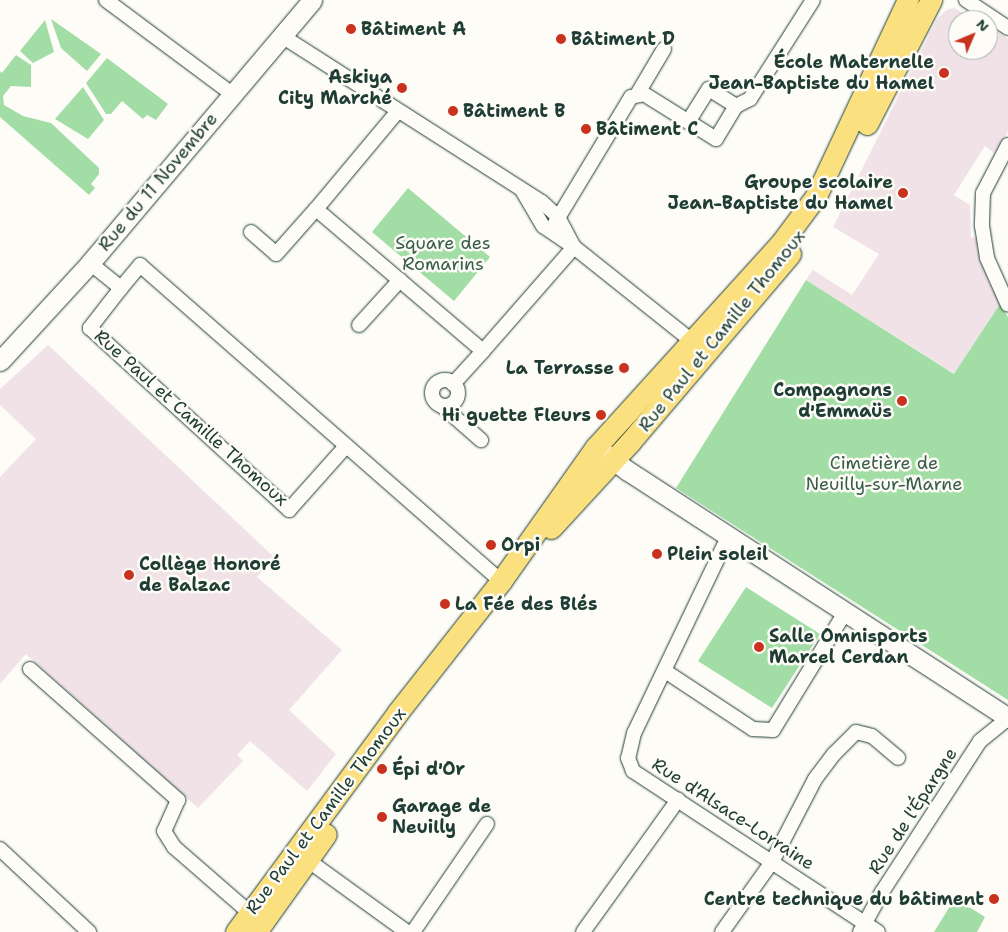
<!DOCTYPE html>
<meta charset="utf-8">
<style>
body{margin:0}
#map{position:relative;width:1008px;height:932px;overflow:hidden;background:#fdfcf7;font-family:"Shantell Sans",sans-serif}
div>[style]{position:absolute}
.built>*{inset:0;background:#f1e2e7}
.green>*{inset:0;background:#a1dda5}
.roads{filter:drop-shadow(0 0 1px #1f3d34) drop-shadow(0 0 1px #1f3d34)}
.street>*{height:14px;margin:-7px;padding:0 7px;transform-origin:7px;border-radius:7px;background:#fdfcf7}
.street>.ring{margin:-7px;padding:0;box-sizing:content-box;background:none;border:14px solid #fdfcf7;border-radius:50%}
.secondary>*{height:19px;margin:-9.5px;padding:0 9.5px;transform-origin:9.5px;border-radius:9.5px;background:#fdfcf7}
.primary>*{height:21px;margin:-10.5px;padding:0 10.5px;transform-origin:10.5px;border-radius:10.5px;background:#fbe080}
.dots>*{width:14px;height:14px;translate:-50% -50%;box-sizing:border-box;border:2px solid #fdfcf7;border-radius:50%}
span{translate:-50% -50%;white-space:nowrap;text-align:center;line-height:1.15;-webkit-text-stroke:5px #fdfcf7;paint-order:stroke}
.poi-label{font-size:18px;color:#1f3d34;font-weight:700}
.left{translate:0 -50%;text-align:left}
.right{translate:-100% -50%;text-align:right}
.street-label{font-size:18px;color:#1f3d34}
.park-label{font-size:18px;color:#395d4b}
.north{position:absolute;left:948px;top:10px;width:50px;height:50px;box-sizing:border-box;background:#fdfcf7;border:1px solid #a4b0a9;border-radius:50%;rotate:45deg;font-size:14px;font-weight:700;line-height:20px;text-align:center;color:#1f3d34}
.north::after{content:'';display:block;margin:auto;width:18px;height:22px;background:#c8321e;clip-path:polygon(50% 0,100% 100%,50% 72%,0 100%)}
</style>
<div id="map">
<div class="built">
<i style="clip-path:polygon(954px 8px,978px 20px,958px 20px,958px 50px,988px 50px,988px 27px,1008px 39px,1008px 132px,994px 153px,985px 146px,954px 195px,970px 205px,971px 237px,977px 238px,988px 280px,1000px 304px,955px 374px,806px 280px,813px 270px,852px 295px,879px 254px,833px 227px,937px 19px,946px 10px)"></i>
<i style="clip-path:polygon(48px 345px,273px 556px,257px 577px,342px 650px,289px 710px,336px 754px,307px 791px,250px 741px,237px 755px,243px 761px,198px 808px,26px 654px,0 684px,0 477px,36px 439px,0 405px,0 389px)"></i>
</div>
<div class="green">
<i style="clip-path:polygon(51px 19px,101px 54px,87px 71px,61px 48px)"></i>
<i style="clip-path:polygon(45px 20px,54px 52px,33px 63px,20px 51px)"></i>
<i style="clip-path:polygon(16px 55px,31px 65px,31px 87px,11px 86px,3px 96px,4px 105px,23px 116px,51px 123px,99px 168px,99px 174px,91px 184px,95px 188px,89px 195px,0 117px,0 71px,2px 73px)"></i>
<i style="clip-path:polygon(107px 58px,168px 104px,156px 120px,147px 115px,143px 119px,122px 101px,111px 114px,106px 114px,86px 83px)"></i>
<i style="clip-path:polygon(83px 87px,104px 120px,88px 139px,55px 119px)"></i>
<i style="clip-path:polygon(408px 188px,490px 257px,454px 301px,372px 232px)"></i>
<i style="clip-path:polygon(806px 280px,954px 374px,1000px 304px,1008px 317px,1008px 700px,676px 488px)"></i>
<i style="clip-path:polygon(746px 587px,820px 634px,772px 708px,698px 661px)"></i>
<i style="clip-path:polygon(955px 898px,985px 917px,977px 932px,934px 932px)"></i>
</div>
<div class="roads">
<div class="street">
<i style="left:106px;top:0;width:157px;rotate:36.7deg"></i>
<i style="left:966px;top:0;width:50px;rotate:33.7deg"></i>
<i style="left:282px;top:36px;width:308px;rotate:32.6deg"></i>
<i style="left:542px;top:202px;width:22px;rotate:43deg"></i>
<i style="left:558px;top:217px;width:34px;rotate:62deg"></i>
<i style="left:574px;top:247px;width:37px;rotate:-146deg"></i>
<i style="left:543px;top:226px;width:42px;rotate:-120.3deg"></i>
<i style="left:638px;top:93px;width:51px;rotate:-59.4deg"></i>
<i style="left:398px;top:111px;width:128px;rotate:129.9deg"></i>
<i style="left:316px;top:209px;width:219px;rotate:40.4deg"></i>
<i style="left:483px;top:351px;width:138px;rotate:-48.8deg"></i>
<i style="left:574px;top:247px;width:152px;rotate:38.6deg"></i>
<i style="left:688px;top:122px;width:39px;rotate:-58deg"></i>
<i style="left:709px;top:89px;width:32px;rotate:32deg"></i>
<i style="left:1008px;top:145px;width:54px;rotate:117.5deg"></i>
<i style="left:983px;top:193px;width:33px;rotate:92deg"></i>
<i style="left:982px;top:226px;width:32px;rotate:81deg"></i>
<i style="left:987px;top:258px;width:51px;rotate:65.9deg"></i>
<i style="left:555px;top:223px;width:147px;rotate:-58.9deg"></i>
<i style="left:631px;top:97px;width:13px;rotate:-13deg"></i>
<i style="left:644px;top:94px;width:85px;rotate:32deg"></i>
<i style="left:716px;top:139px;width:39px;rotate:-59deg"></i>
<i style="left:736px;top:106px;width:16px;rotate:-27deg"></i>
<i style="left:750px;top:99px;width:117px;rotate:-57.5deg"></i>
<i style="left:251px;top:232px;width:33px;rotate:41deg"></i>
<i style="left:276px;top:254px;width:60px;rotate:-48.4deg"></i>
<i style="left:90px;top:263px;width:40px;rotate:39deg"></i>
<i style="left:121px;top:288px;width:30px;rotate:-50deg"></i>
<i style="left:140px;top:265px;width:480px;rotate:41.2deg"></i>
<i style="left:121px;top:288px;width:51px;rotate:127.8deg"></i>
<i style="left:90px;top:328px;width:270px;rotate:42.4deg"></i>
<i style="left:289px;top:510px;width:86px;rotate:-48.3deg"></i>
<i style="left:359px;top:325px;width:61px;rotate:-47.7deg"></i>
<i class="ring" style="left:432px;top:380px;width:12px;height:12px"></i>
<i style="left:453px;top:384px;width:45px;rotate:-47.7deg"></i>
<i style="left:442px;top:406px;width:52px;rotate:41.1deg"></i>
<i style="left:728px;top:537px;width:217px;rotate:115.6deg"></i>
<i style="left:634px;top:733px;width:26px;rotate:103deg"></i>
<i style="left:628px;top:758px;width:14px;rotate:69deg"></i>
<i style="left:633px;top:771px;width:293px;rotate:33.3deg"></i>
<i style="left:30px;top:669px;width:198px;rotate:41.5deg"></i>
<i style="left:178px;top:800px;width:34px;rotate:114deg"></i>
<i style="left:164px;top:831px;width:19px;rotate:58deg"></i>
<i style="left:174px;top:847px;width:101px;rotate:41deg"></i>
<i style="left:665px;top:671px;width:105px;rotate:33.4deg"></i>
<i style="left:753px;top:729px;width:20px;rotate:3deg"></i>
<i style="left:773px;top:730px;width:140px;rotate:-58.5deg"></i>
<i style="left:0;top:849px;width:122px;rotate:43deg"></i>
<i style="left:302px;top:856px;width:130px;rotate:35.9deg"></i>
<i style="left:413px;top:932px;width:131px;rotate:-55.6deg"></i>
<i style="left:583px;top:932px;width:163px;rotate:-54.3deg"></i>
<i style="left:722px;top:932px;width:86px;rotate:-54.5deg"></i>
<i style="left:772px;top:862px;width:93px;rotate:-62.6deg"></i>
<i style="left:815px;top:779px;width:31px;rotate:-53deg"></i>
<i style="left:834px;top:754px;width:31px;rotate:-45deg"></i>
<i style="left:856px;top:732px;width:16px;rotate:14deg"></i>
<i style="left:872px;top:736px;width:34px;rotate:40deg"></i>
<i style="left:860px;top:932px;width:46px;rotate:-61.2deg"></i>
<i style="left:882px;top:892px;width:180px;rotate:-57deg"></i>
<i style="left:980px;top:741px;width:36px;rotate:-39deg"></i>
</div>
<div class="secondary">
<i style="left:0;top:361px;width:133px;rotate:-47.4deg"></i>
<i style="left:90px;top:263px;width:344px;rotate:-49.8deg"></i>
<i style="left:596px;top:447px;width:40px;rotate:37deg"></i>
<i style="left:628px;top:471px;width:453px;rotate:33deg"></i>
</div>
<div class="primary">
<i style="left:867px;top:124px;width:140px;rotate:-62.7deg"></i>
<i style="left:551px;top:528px;width:117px;rotate:-47.4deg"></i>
<i style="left:630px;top:442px;width:247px;rotate:-49.6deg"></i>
<i style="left:236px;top:932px;width:273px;rotate:-53.6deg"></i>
<i style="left:398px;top:712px;width:167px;rotate:-51.8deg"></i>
<i style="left:501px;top:581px;width:164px;rotate:-54.7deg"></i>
<i style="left:596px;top:447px;width:275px;rotate:-47.8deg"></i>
<i style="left:781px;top:243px;width:59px;rotate:-53.3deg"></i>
<i style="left:816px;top:196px;width:217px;rotate:-64.9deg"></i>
<i style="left:256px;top:932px;width:120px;rotate:-54.5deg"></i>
</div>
</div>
<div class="dots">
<i style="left:351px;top:29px;background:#c8321e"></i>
<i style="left:561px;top:39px;background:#c8321e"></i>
<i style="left:944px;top:73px;background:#c8321e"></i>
<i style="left:402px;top:88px;background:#c8321e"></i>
<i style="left:453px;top:111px;background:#c8321e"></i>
<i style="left:586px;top:129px;background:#c8321e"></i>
<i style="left:903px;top:193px;background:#c8321e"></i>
<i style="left:624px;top:368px;background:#c8321e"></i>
<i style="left:902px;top:401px;background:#c8321e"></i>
<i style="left:601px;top:415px;background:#c8321e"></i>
<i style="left:491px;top:545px;background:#c8321e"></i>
<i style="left:657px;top:554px;background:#c8321e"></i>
<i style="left:129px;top:575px;background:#c8321e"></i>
<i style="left:445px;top:604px;background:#c8321e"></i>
<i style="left:759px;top:647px;background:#c8321e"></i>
<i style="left:382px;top:769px;background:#c8321e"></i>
<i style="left:382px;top:817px;background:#c8321e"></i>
<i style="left:994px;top:899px;background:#c8321e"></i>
</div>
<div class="poi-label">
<span class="left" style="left:361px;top:29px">Bâtiment A</span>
<span class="left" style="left:571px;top:39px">Bâtiment D</span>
<span class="right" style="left:934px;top:73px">École Maternelle<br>Jean-Baptiste du Hamel</span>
<span class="right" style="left:392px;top:88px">Askiya<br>City Marché</span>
<span class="left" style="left:463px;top:111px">Bâtiment B</span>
<span class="left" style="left:596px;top:129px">Bâtiment C</span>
<span class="right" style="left:893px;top:193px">Groupe scolaire<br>Jean-Baptiste du Hamel</span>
<span class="right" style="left:614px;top:368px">La Terrasse</span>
<span class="right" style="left:892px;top:401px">Compagnons<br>d'Emmaüs</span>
<span class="right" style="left:591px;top:415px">Hi guette Fleurs</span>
<span class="left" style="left:501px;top:545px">Orpi</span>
<span class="left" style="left:667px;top:554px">Plein soleil</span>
<span class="left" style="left:139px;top:575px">Collège Honoré<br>de Balzac</span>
<span class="left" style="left:455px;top:604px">La Fée des Blés</span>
<span class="left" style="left:769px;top:647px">Salle Omnisports<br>Marcel Cerdan</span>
<span class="left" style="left:392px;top:769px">Épi d'Or</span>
<span class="left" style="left:392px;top:817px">Garage de<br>Neuilly</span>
<span class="right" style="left:984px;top:899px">Centre technique du bâtiment</span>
</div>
<div class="street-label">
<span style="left:158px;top:182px;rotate:-50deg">Rue du 11 Novembre</span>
<span style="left:722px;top:331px;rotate:-51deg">Rue Paul et Camille Thomoux</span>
<span style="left:191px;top:418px;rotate:42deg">Rue Paul et Camille Thomoux</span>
<span style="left:326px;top:811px;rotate:-53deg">Rue Paul et Camille Thomoux</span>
<span style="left:913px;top:811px;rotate:-57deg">Rue de l'Épargne</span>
<span style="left:733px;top:814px;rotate:33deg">Rue d'Alsace-Lorraine</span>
</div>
<div class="park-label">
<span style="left:443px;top:254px">Square des<br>Romarins</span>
<span style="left:884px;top:474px">Cimetière de<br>Neuilly-sur-Marne</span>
</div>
<div class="north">N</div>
</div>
